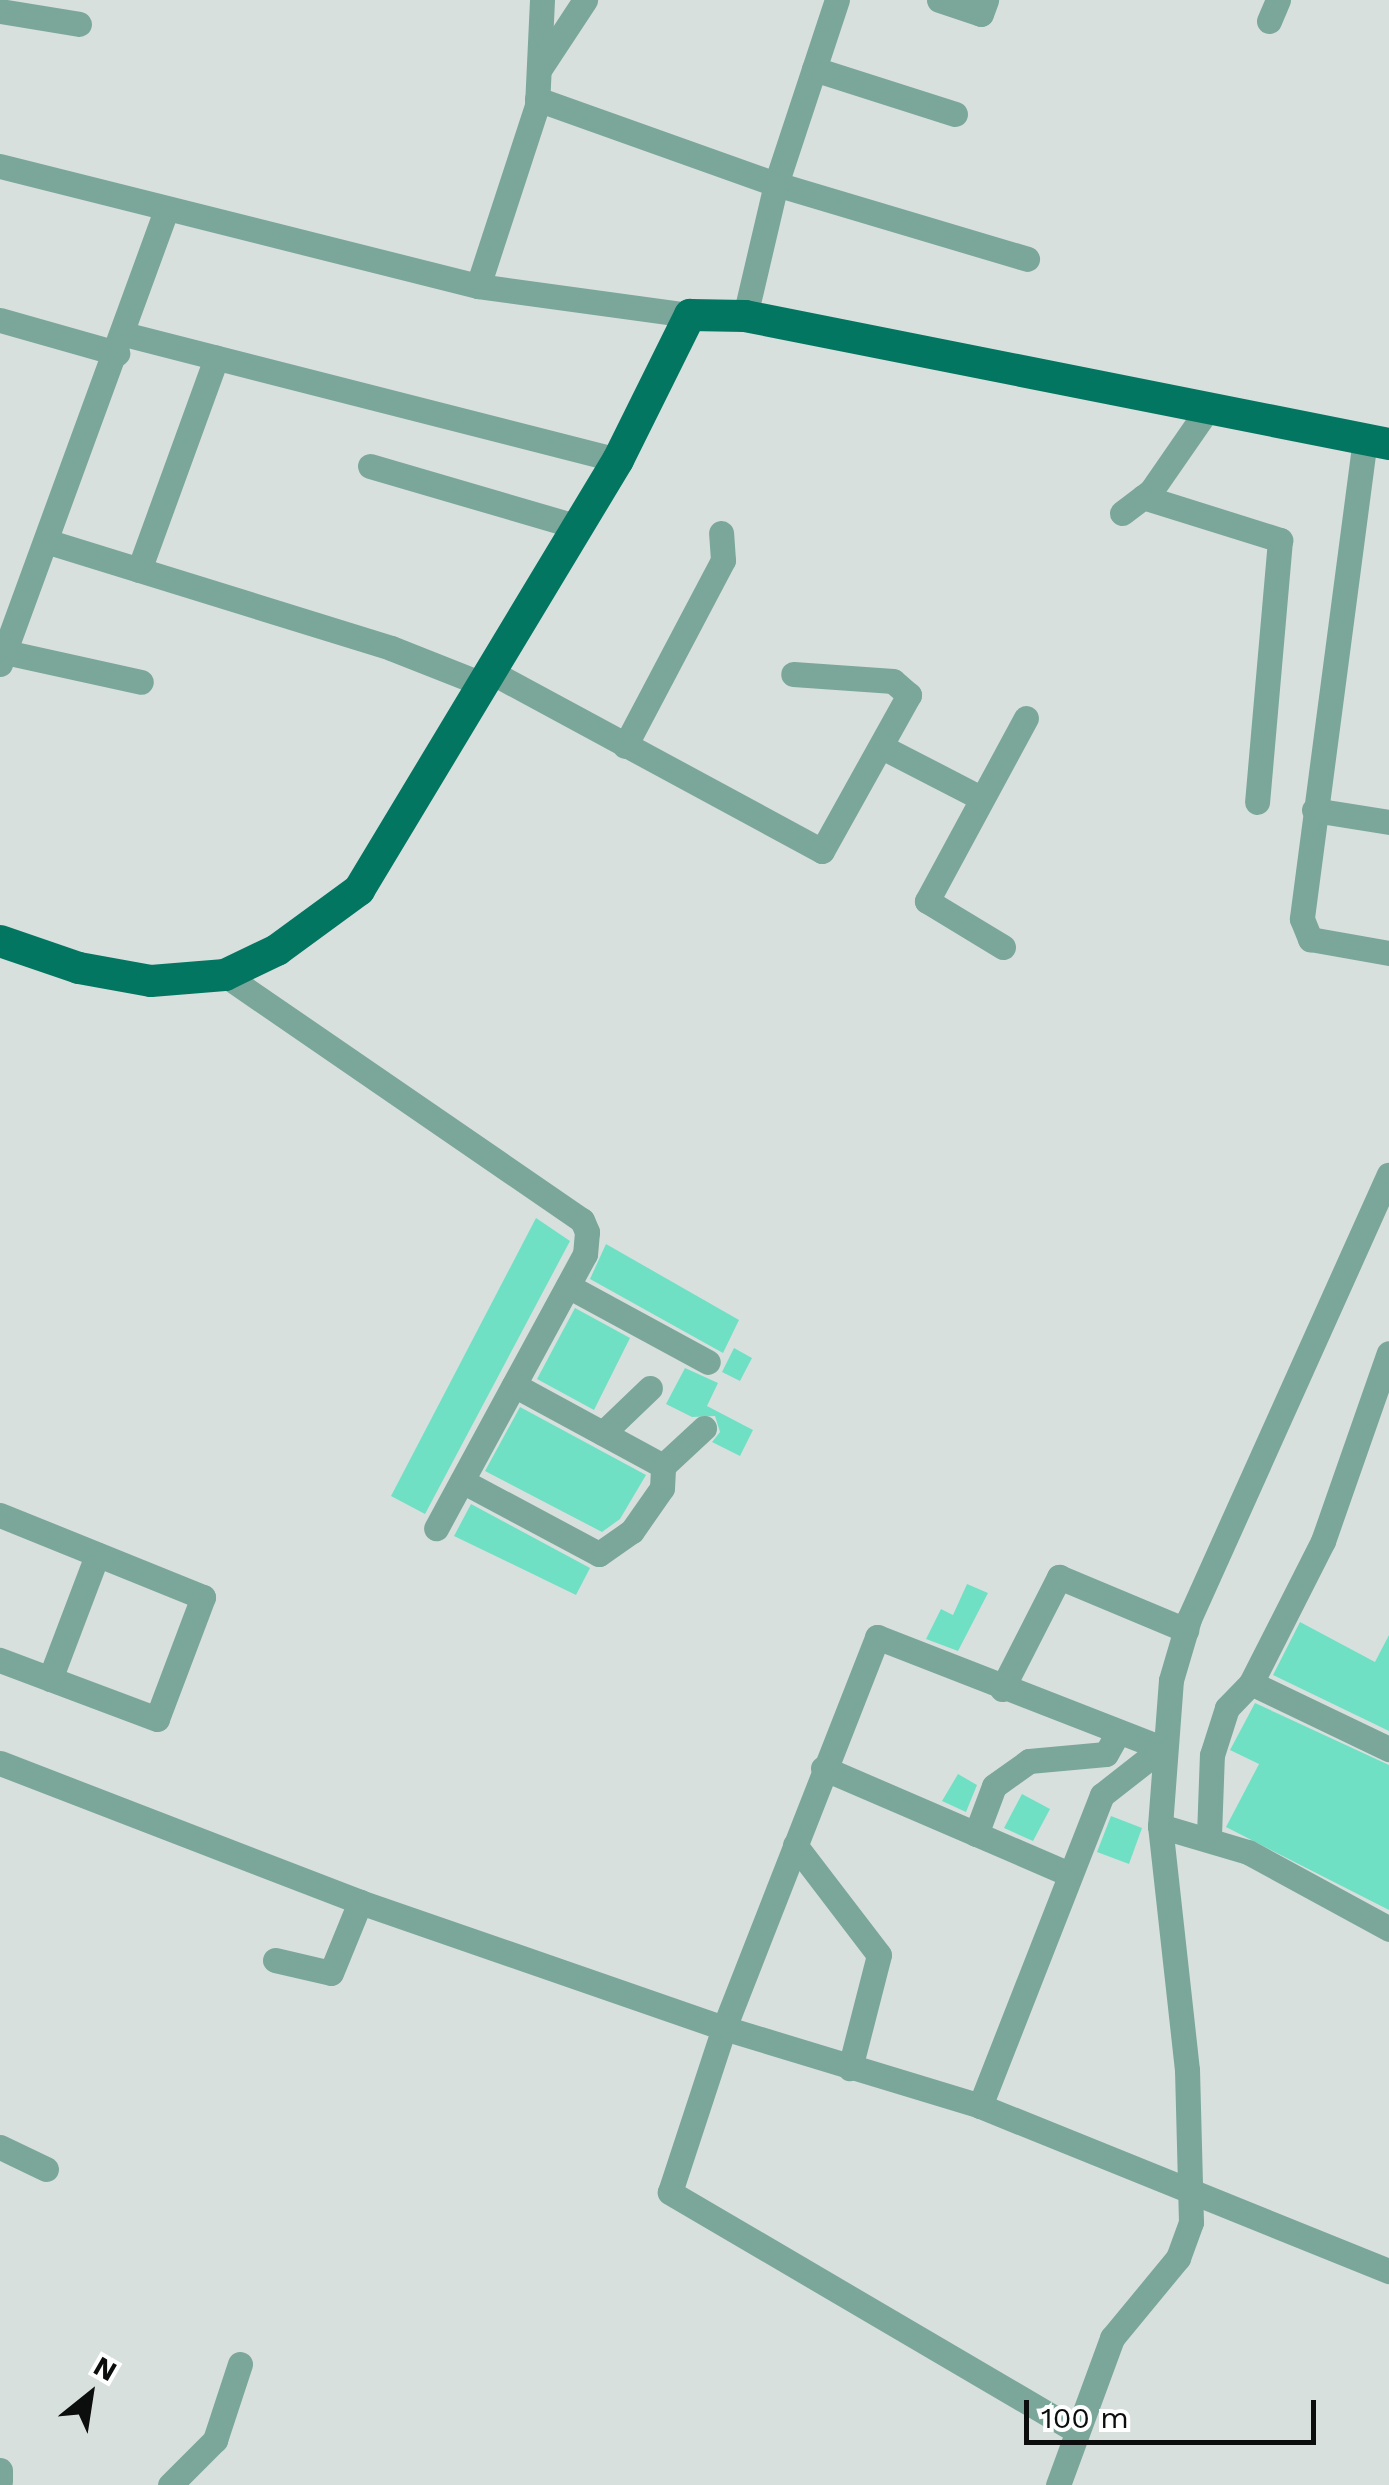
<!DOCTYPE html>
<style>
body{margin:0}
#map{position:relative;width:1389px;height:2485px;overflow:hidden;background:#d8e0de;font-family:"Work Sans",sans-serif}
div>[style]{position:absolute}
.building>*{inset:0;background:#6fe0c4}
.minor>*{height:25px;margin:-12.5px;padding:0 12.5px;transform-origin:12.5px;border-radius:12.5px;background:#7ba79a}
.major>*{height:32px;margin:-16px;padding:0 16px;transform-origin:16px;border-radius:16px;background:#037662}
span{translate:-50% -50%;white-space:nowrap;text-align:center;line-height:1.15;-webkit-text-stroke:8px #fff;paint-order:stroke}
.north{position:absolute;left:40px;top:2345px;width:100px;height:100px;-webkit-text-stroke:8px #fff;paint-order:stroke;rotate:30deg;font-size:28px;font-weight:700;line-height:40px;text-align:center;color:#0b0e0d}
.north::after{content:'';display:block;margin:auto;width:35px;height:45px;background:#0b0e0d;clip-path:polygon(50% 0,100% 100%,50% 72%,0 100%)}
.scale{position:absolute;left:1024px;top:2400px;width:292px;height:45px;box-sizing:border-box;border:5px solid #0b0e0d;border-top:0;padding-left:12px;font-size:30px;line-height:35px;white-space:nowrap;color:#0b0e0d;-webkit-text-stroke:8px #fff;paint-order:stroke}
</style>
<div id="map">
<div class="building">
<i style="clip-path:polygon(536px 1218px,570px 1241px,425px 1514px,391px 1496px)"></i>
<i style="clip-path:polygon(606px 1244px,739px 1320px,723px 1353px,590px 1279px)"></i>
<i style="clip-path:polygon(575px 1308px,630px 1338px,594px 1410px,537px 1379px)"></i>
<i style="clip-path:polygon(734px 1348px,752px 1358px,740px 1381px,722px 1372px)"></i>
<i style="clip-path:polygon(685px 1368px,718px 1383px,707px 1406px,753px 1430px,740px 1456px,712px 1442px,720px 1432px,715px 1416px,692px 1417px,666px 1404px)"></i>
<i style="clip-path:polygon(520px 1407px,646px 1475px,620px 1519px,602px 1532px,485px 1471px)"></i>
<i style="clip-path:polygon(471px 1504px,590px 1568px,576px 1595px,454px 1536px)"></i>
<i style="clip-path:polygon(967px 1584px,988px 1593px,958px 1651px,926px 1639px,941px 1609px,953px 1615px)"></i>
<i style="clip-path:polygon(1300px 1622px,1375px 1662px,1389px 1635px,1389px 1731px,1273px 1675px)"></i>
<i style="clip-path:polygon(1255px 1703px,1389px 1765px,1389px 1910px,1226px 1827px,1259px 1764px,1230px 1750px)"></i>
<i style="clip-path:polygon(958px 1774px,977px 1785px,966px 1812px,942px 1801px)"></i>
<i style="clip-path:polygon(1022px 1794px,1050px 1809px,1033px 1841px,1004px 1828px)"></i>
<i style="clip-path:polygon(1111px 1816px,1142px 1828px,1129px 1864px,1097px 1852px)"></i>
</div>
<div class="minor">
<i style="left:939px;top:0;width:44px;rotate:18.4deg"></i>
<i style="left:981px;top:14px;width:15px;rotate:-70deg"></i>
<i style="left:0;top:11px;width:80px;rotate:9.3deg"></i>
<i style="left:1269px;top:21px;width:23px;rotate:-67deg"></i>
<i style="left:814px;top:69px;width:148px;rotate:17.7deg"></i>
<i style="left:539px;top:70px;width:84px;rotate:-56.7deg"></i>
<i style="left:537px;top:99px;width:254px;rotate:19.6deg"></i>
<i style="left:776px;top:184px;width:262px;rotate:16.6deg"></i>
<i style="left:0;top:166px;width:493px;rotate:14.1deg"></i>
<i style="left:478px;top:286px;width:214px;rotate:7.8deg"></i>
<i style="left:478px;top:286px;width:189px;rotate:-71.9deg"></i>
<i style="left:537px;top:106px;width:106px;rotate:-87.3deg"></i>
<i style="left:745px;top:316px;width:136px;rotate:-76.8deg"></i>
<i style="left:776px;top:184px;width:194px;rotate:-71.7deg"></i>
<i style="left:0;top:320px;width:122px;rotate:15.8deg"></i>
<i style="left:124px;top:334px;width:510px;rotate:14.31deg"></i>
<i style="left:1365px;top:439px;width:484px;rotate:97.5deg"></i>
<i style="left:1302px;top:919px;width:22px;rotate:68deg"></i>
<i style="left:1310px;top:939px;width:80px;rotate:10deg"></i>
<i style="left:370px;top:466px;width:218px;rotate:16.3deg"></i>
<i style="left:1143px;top:497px;width:144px;rotate:17.4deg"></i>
<i style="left:1280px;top:540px;width:263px;rotate:95deg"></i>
<i style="left:1122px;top:513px;width:36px;rotate:-37deg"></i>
<i style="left:1151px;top:491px;width:98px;rotate:-55.3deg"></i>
<i style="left:49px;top:542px;width:358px;rotate:17.2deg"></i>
<i style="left:391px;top:648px;width:101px;rotate:21.5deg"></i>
<i style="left:139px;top:570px;width:226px;rotate:-70deg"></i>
<i style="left:5px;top:652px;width:139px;rotate:12.4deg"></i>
<i style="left:0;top:664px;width:483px;rotate:-69.9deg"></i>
<i style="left:493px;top:673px;width:374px;rotate:28.4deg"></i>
<i style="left:822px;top:851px;width:179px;rotate:-60.9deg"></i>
<i style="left:909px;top:695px;width:21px;rotate:-139deg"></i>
<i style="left:893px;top:681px;width:100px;rotate:-176deg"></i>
<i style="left:625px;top:746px;width:210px;rotate:-62.2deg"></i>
<i style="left:723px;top:560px;width:27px;rotate:-94deg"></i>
<i style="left:882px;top:747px;width:109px;rotate:27.3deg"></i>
<i style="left:1314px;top:810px;width:76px;rotate:9.1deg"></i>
<i style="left:1003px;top:947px;width:89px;rotate:-148.8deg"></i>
<i style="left:927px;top:901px;width:208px;rotate:-61.6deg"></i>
<i style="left:225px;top:975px;width:433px;rotate:34.5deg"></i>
<i style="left:582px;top:1220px;width:13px;rotate:67deg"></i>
<i style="left:587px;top:1232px;width:22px;rotate:95deg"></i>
<i style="left:585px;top:1254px;width:312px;rotate:118.5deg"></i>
<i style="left:568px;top:1286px;width:159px;rotate:28.5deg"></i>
<i style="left:514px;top:1385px;width:170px;rotate:28.5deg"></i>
<i style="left:603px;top:1433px;width:65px;rotate:-43.8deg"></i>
<i style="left:462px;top:1481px;width:155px;rotate:28.1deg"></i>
<i style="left:599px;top:1554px;width:40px;rotate:-34.9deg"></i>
<i style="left:632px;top:1531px;width:52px;rotate:-55.1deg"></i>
<i style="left:662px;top:1488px;width:22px;rotate:-87deg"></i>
<i style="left:663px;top:1466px;width:56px;rotate:-42.8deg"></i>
<i style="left:0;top:1515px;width:219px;rotate:22deg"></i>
<i style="left:203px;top:1597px;width:130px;rotate:110.7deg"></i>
<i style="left:157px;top:1719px;width:168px;rotate:-159.4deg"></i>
<i style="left:50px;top:1679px;width:133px;rotate:-69.2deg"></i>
<i style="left:1251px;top:1683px;width:153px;rotate:25.6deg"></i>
<i style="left:1002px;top:1689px;width:126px;rotate:-63deg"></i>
<i style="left:1059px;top:1577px;width:138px;rotate:22.7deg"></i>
<i style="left:0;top:1763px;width:386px;rotate:21.1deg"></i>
<i style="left:360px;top:1902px;width:385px;rotate:19.1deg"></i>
<i style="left:724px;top:2028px;width:268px;rotate:16.9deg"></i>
<i style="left:980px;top:2106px;width:441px;rotate:22deg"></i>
<i style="left:823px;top:1768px;width:266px;rotate:23.3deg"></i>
<i style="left:1160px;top:1826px;width:92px;rotate:16.5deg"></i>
<i style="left:1248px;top:1852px;width:161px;rotate:28.6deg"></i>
<i style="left:976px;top:1834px;width:51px;rotate:-69.4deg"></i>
<i style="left:994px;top:1786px;width:43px;rotate:-35.5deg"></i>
<i style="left:1029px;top:1761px;width:77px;rotate:-5.2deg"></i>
<i style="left:1106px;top:1754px;width:21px;rotate:-61deg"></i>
<i style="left:1209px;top:1835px;width:80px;rotate:-87.9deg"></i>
<i style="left:1212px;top:1755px;width:49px;rotate:-72.3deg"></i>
<i style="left:1227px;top:1708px;width:35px;rotate:-46deg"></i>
<i style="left:1251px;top:1683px;width:159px;rotate:-63.1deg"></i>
<i style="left:1323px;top:1541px;width:199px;rotate:-70.7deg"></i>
<i style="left:795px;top:1845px;width:138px;rotate:52.6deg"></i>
<i style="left:879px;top:1955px;width:117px;rotate:104.4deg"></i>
<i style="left:275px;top:1960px;width:57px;rotate:13.1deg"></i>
<i style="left:331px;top:1973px;width:77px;rotate:-67.8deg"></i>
<i style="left:980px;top:2106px;width:334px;rotate:-68.6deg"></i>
<i style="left:1102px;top:1795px;width:76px;rotate:-38.1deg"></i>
<i style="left:0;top:2147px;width:51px;rotate:25.6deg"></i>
<i style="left:1075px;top:2430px;width:470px;rotate:-149.6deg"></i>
<i style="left:670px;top:2192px;width:173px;rotate:-71.8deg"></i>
<i style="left:724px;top:2028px;width:420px;rotate:-68.6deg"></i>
<i style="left:877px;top:1637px;width:306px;rotate:21.3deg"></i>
<i style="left:0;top:2470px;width:11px;rotate:90deg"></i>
<i style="left:170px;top:2485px;width:64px;rotate:-45deg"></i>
<i style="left:215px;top:2440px;width:80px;rotate:-71.8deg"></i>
<i style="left:1058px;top:2485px;width:157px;rotate:-69.8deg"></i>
<i style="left:1112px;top:2338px;width:104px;rotate:-50.5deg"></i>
<i style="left:1178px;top:2258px;width:38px;rotate:-70deg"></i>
<i style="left:1191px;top:2222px;width:152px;rotate:-91.5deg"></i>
<i style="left:1187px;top:2070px;width:245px;rotate:-96.3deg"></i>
<i style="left:1160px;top:1826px;width:146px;rotate:-85.7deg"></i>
<i style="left:1171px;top:1680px;width:64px;rotate:-73.6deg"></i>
<i style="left:1189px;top:1619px;width:487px;rotate:-65.8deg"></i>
</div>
<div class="major">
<i style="left:0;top:941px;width:83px;rotate:18.9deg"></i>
<i style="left:79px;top:968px;width:73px;rotate:10.2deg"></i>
<i style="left:151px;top:981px;width:74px;rotate:-4.6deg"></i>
<i style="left:225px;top:975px;width:58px;rotate:-25.7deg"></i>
<i style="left:277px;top:950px;width:102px;rotate:-36.2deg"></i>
<i style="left:359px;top:890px;width:502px;rotate:-58.94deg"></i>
<i style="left:618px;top:460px;width:162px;rotate:-63.6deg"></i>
<i style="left:690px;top:315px;width:55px;rotate:1deg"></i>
<i style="left:745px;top:316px;width:657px;rotate:11.24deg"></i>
</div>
<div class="north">N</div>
<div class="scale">100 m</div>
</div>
